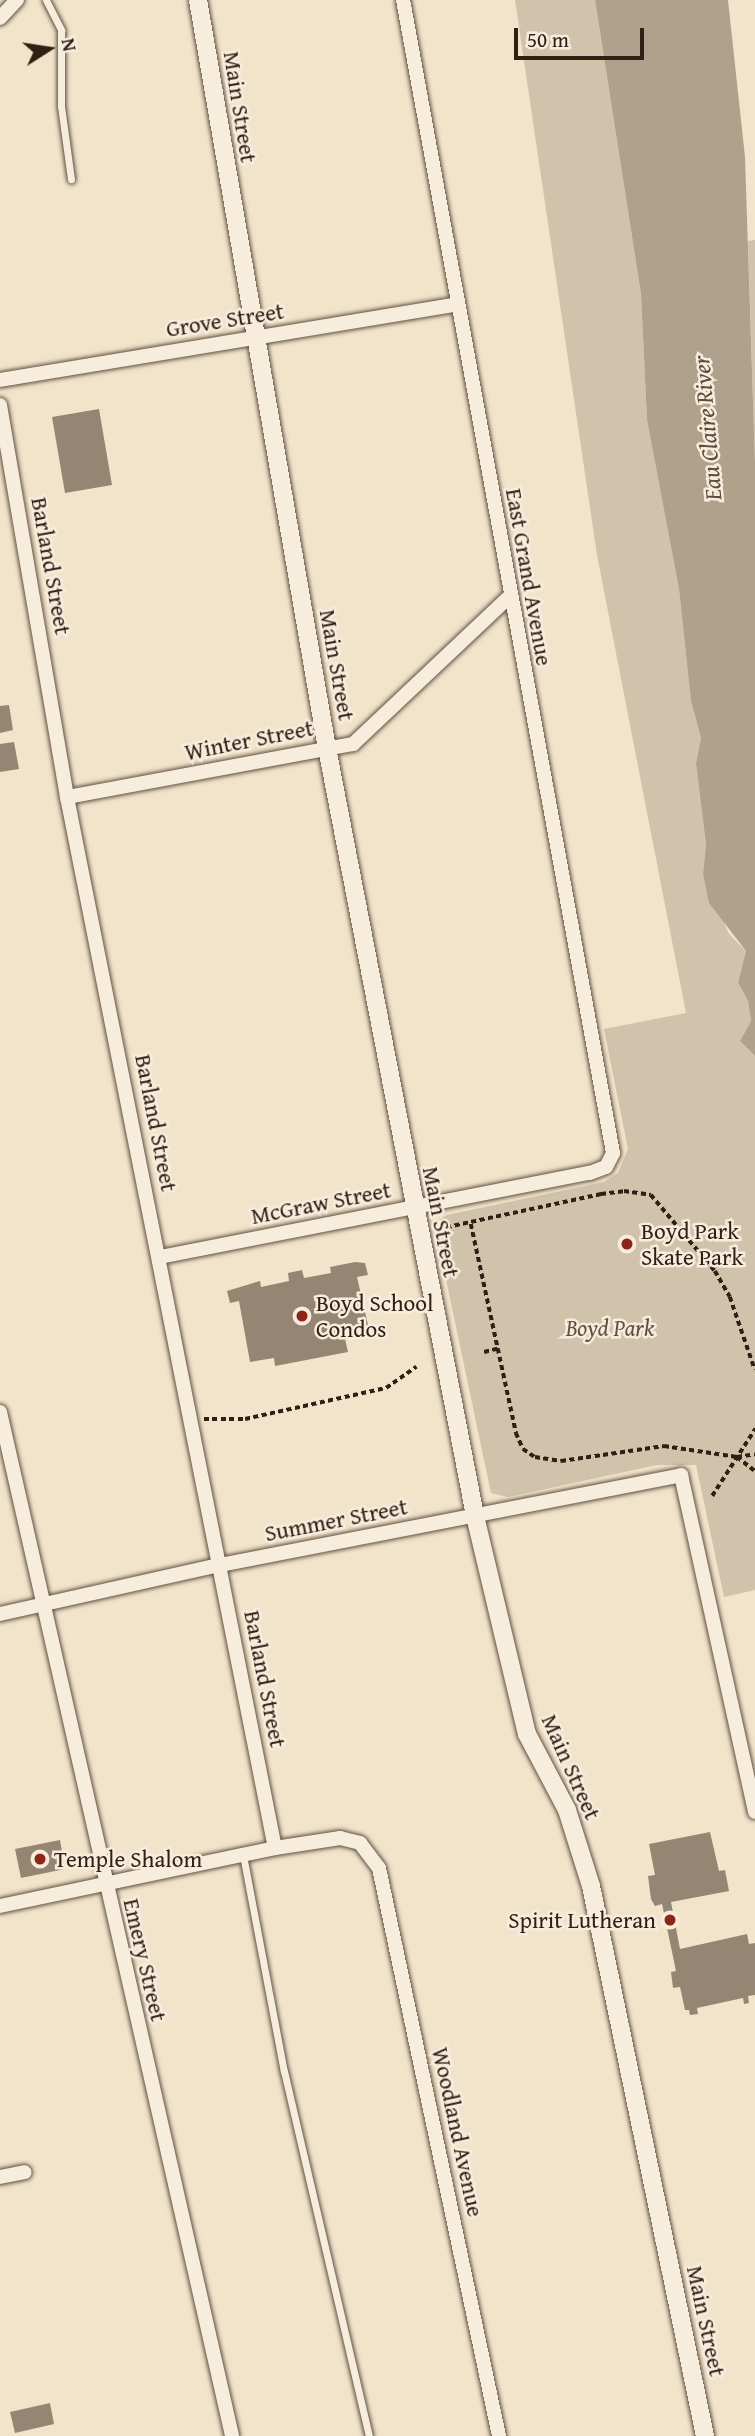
<!DOCTYPE html>
<style>
body{margin:0}
#map{position:relative;width:755px;height:2436px;overflow:hidden;background:#f1e4ca;font-family:"Gentium Book Plus",serif}
div>[style]{position:absolute}
.green>*{inset:0;background:#d0c2ab}
.water>*{inset:0;background:#b0a18c}
.building>*{inset:0;background:#958573}
.path>*{height:3.5px;margin-top:-1.75px;transform-origin:0;background:repeating-linear-gradient(90deg,#311e14 0 5px,transparent 0 8.5px)}
.roads{filter:drop-shadow(0 0 2px #615042) drop-shadow(0 0 2px #615042)}
.service>*{height:7px;margin:-3.5px;padding:0 3.5px;transform-origin:3.5px;border-radius:3.5px;background:#f6eddd}
.minor>*{height:14px;margin:-7px;padding:0 7px;transform-origin:7px;border-radius:7px;background:#f6eddd}
.tertiary>*{height:18px;margin:-9px;padding:0 9px;transform-origin:9px;border-radius:9px;background:#f6eddd}
.dots>*{width:19px;height:19px;translate:-50% -50%;box-sizing:border-box;border:4px solid #f6eddd;border-radius:50%}
span{translate:-50% -50%;white-space:nowrap;text-align:center;line-height:1.15;-webkit-text-stroke:5px #f6eddd;paint-order:stroke}
.street-label{font-size:23px;color:#311e14}
.poi-label{font-size:23px;color:#311e14}
.left{translate:0 -50%;text-align:left}
.right{translate:-100% -50%;text-align:right}
.park-label{font-size:23px;color:#614f41;font-style:italic}
.water-label{font-size:24px;color:#5d4c3e;font-style:italic}
.north{position:absolute;left:14px;top:14px;width:70px;height:70px;-webkit-text-stroke:5px #f6eddd;paint-order:stroke;rotate:78deg;font-size:19px;font-weight:700;line-height:28px;text-align:center;color:#311e14}
.north::after{content:'';display:block;margin:auto;width:24px;height:32px;background:#311e14;clip-path:polygon(50% 0,100% 100%,50% 72%,0 100%)}
.scale{position:absolute;left:514px;top:28px;width:130px;height:32px;box-sizing:border-box;border:4px solid #311e14;border-top:0;padding-left:9px;font-size:21px;line-height:24px;white-space:nowrap;color:#311e14;-webkit-text-stroke:5px #f6eddd;paint-order:stroke}
</style>
<div id="map">
<div class="green">
<i style="clip-path:polygon(515px 0,595px 0,641px 294px,647px 420px,679px 589px,691px 701px,701px 738px,696px 763px,706px 845px,703px 873px,729px 934px,746px 951px,738px 981px,748px 1001px,751px 1021px,740px 1041px,755px 1056px,755px 1590px,724px 1597px,696px 1465px,657px 1465px,508px 1497px,491px 1493px,436px 1232px,437px 1221px,447px 1215px,604px 1182px,618px 1173px,628px 1149px,604px 1029px,686px 1013px,597px 555px)"></i>
<i style="clip-path:polygon(755px 240px,755px 462px,748px 241px)"></i>
</div>
<div class="water">
<i style="clip-path:polygon(595px 0,728px 0,745px 157px,755px 462px,755px 1056px,740px 1041px,751px 1021px,748px 1001px,738px 982px,746px 951px,709px 903px,703px 873px,706px 845px,696px 763px,701px 738px,691px 701px,679px 589px,647px 420px,641px 294px)"></i>
</div>
<div class="building">
<i style="clip-path:polygon(99px 409px,112px 485px,65px 493px,52px 417px)"></i>
<i style="clip-path:polygon(9px 705px,13px 730px,0 733px,0 706px)"></i>
<i style="clip-path:polygon(14px 742px,19px 769px,0 772px,0 744px)"></i>
<i style="clip-path:polygon(355px 1262px,365px 1263px,368px 1275px,357px 1277px,368px 1325px,343px 1330px,348px 1352px,275px 1366px,274px 1358px,250px 1362px,239px 1301px,230px 1303px,227px 1291px,260px 1281px,261px 1287px,289px 1281px,288px 1273px,302px 1270px,304px 1278px,331px 1273px,330px 1267px)"></i>
<i style="clip-path:polygon(710px 1832px,719px 1871px,725px 1870px,729px 1891px,671px 1902px,680px 1949px,747px 1934px,749px 1944px,755px 1943px,755px 1995px,748px 1996px,749px 2003px,744px 2004px,743px 1998px,697px 2008px,698px 2014px,690px 2015px,689px 2010px,685px 2010px,680px 1987px,673px 1988px,671px 1972px,676px 1971px,662px 1904px,655px 1906px,651px 1899px,648px 1876px,655px 1875px,649px 1844px)"></i>
<i style="clip-path:polygon(60px 1840px,65px 1869px,21px 1878px,15px 1849px)"></i>
<i style="clip-path:polygon(50px 2403px,54px 2424px,15px 2433px,10px 2412px)"></i>
</div>
<div class="path">
<i style="left:471px;top:1224px;width:214px;rotate:77.8deg"></i>
<i style="left:516px;top:1433px;width:17px;rotate:66deg"></i>
<i style="left:523px;top:1449px;width:14px;rotate:34deg"></i>
<i style="left:535px;top:1457px;width:26px;rotate:9deg"></i>
<i style="left:561px;top:1461px;width:104px;rotate:-8.3deg"></i>
<i style="left:664px;top:1446px;width:74px;rotate:8.6deg"></i>
<i style="left:737px;top:1457px;width:18px;rotate:-9deg"></i>
<i style="left:438px;top:1229px;width:167px;rotate:-12.1deg"></i>
<i style="left:601px;top:1194px;width:23px;rotate:-7deg"></i>
<i style="left:624px;top:1191px;width:27px;rotate:8deg"></i>
<i style="left:651px;top:1195px;width:99px;rotate:49.9deg"></i>
<i style="left:715px;top:1271px;width:30px;rotate:60deg"></i>
<i style="left:730px;top:1297px;width:77px;rotate:71.1deg"></i>
<i style="left:484px;top:1352px;width:16px;rotate:-14deg"></i>
<i style="left:204px;top:1419px;width:41px"></i>
<i style="left:245px;top:1419px;width:144px;rotate:-12.4deg"></i>
<i style="left:386px;top:1388px;width:37px;rotate:-35deg"></i>
<i style="left:737px;top:1457px;width:23px;rotate:38deg"></i>
<i style="left:712px;top:1496px;width:80px;rotate:-57.3deg"></i>
</div>
<div class="roads">
<div class="service">
<i style="left:46px;top:0;width:34px;rotate:63deg"></i>
<i style="left:61px;top:30px;width:76px;rotate:90deg"></i>
<i style="left:61px;top:106px;width:74px;rotate:82.2deg"></i>
<i style="left:243px;top:1855px;width:220px;rotate:79.3deg"></i>
<i style="left:284px;top:2071px;width:375px;rotate:76.9deg"></i>
</div>
<div class="minor">
<i style="left:0;top:18px;width:25px;rotate:-47deg"></i>
<i style="left:0;top:380px;width:463px;rotate:-9.4deg"></i>
<i style="left:0;top:405px;width:398px;rotate:80.3deg"></i>
<i style="left:67px;top:797px;width:1071px;rotate:78.81deg"></i>
<i style="left:67px;top:797px;width:291px;rotate:-10.5deg"></i>
<i style="left:353px;top:744px;width:214px;rotate:-43.3deg"></i>
<i style="left:160px;top:1257px;width:438px;rotate:-11.1deg"></i>
<i style="left:590px;top:1173px;width:17px;rotate:-21deg"></i>
<i style="left:606px;top:1167px;width:16px;rotate:-63deg"></i>
<i style="left:613px;top:1153px;width:1172px;rotate:-100.32deg"></i>
<i style="left:0;top:1412px;width:1050px;rotate:77.23deg"></i>
<i style="left:0;top:1614px;width:225px;rotate:-12.6deg"></i>
<i style="left:220px;top:1565px;width:470px;rotate:-11deg"></i>
<i style="left:681px;top:1475px;width:345px;rotate:77.6deg"></i>
<i style="left:0;top:1906px;width:281px;rotate:-11.9deg"></i>
<i style="left:275px;top:1848px;width:66px;rotate:-8.7deg"></i>
<i style="left:340px;top:1838px;width:21px;rotate:14deg"></i>
<i style="left:360px;top:1843px;width:31px;rotate:53deg"></i>
<i style="left:379px;top:1868px;width:581px;rotate:78.07deg"></i>
<i style="left:0;top:2177px;width:25px;rotate:-11deg"></i>
</div>
<div class="tertiary">
<i style="left:198px;top:0;width:759px;rotate:80.22deg"></i>
<i style="left:327px;top:748px;width:782px;rotate:79.09deg"></i>
<i style="left:475px;top:1516px;width:224px;rotate:76.6deg"></i>
<i style="left:527px;top:1734px;width:86px;rotate:62.2deg"></i>
<i style="left:567px;top:1810px;width:80px;rotate:72.5deg"></i>
<i style="left:591px;top:1886px;width:562px;rotate:78.29deg"></i>
</div>
</div>
<div class="dots">
<i style="left:627px;top:1244px;background:#8f2418"></i>
<i style="left:302px;top:1316px;background:#8f2418"></i>
<i style="left:40px;top:1859px;background:#8f2418"></i>
<i style="left:670px;top:1920px;background:#8f2418"></i>
</div>
<div class="street-label">
<span style="left:240px;top:107px;rotate:81deg">Main Street</span>
<span style="left:225px;top:320px;rotate:-9deg">Grove Street</span>
<span style="left:51px;top:566px;rotate:80deg">Barland Street</span>
<span style="left:529px;top:577px;rotate:80deg">East Grand Avenue</span>
<span style="left:337px;top:665px;rotate:80deg">Main Street</span>
<span style="left:249px;top:740px;rotate:-11deg">Winter Street</span>
<span style="left:156px;top:1123px;rotate:79deg">Barland Street</span>
<span style="left:321px;top:1203px;rotate:-11deg">McGraw Street</span>
<span style="left:441px;top:1222px;rotate:79deg">Main Street</span>
<span style="left:336px;top:1520px;rotate:-11deg">Summer Street</span>
<span style="left:265px;top:1679px;rotate:79deg">Barland Street</span>
<span style="left:571px;top:1767px;rotate:66deg">Main Street</span>
<span style="left:145px;top:1960px;rotate:77deg">Emery Street</span>
<span style="left:458px;top:2132px;rotate:78deg">Woodland Avenue</span>
<span style="left:706px;top:2321px;rotate:78deg">Main Street</span>
</div>
<div class="poi-label">
<span class="left" style="left:641px;top:1244px">Boyd Park<br>Skate Park</span>
<span class="left" style="left:316px;top:1316px">Boyd School<br>Condos</span>
<span class="left" style="left:54px;top:1859px">Temple Shalom</span>
<span class="right" style="left:656px;top:1920px">Spirit Lutheran</span>
</div>
<div class="park-label">
<span style="left:610px;top:1328px">Boyd Park</span>
</div>
<div class="water-label">
<span style="left:707px;top:428px;rotate:-95deg">Eau Claire River</span>
</div>
<div class="north">N</div>
<div class="scale">50 m</div>
</div>
